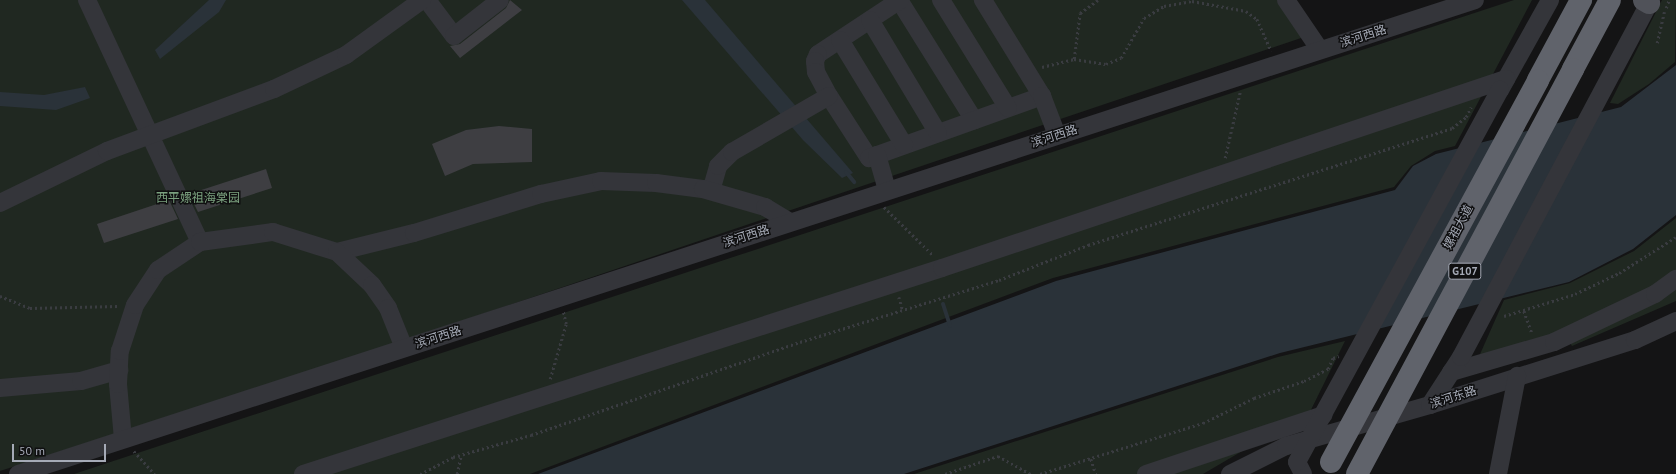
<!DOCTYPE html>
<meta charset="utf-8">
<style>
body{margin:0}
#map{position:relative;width:1676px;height:474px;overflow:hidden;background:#141415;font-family:"PT Sans","Noto Sans SC",sans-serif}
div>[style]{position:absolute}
.green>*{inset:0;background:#202821}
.water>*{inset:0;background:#2a3239}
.stream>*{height:4px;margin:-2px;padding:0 2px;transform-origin:2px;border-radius:2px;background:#2a3239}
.building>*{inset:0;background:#3e3e42}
.path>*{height:2.5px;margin-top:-1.25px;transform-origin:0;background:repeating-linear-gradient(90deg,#3a3c41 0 2px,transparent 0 5px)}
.minor>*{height:18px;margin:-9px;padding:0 9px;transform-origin:9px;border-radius:9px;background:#34353a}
.major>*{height:22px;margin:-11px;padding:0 11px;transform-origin:11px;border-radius:11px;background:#505259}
.highway>*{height:22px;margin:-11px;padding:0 11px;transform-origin:11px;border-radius:11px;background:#60636b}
.minor-bridge>*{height:18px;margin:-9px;padding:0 9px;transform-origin:9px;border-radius:9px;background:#34353a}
.highway-bridge>*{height:22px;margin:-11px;padding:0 11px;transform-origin:11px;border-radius:11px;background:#60636b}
span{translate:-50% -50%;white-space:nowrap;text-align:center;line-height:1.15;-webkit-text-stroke:3px #0f0f10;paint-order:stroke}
.shield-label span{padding:1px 3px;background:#0f0f10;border:1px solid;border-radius:3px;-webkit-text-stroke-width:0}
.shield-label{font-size:11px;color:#a5aab6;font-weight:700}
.street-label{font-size:12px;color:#a5aab6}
.park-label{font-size:12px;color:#7ba17f}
.scale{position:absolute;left:12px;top:444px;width:94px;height:18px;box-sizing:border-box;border:2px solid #a5aab6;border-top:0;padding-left:5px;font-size:12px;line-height:14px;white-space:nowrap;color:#a5aab6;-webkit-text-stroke:3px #0f0f10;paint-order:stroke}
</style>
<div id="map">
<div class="green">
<i style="clip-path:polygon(0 0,1282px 0,1307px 36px,432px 331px,0 471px)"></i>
<i style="clip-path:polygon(1514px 0,1532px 0,1455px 146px,1435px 151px,1411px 166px,1394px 187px,1053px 278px,530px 474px,74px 474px)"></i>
<i style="clip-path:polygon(1662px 0,1676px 0,1675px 62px,1649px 84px,1618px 104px,1610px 103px)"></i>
<i style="clip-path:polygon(1676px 218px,1676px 301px,1572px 346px,1564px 334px,1477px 361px,1504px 300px,1570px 283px,1634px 251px)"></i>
<i style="clip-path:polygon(1345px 341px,1301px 430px,1256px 443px,1203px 474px,914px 474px,1278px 357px)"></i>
</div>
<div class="water">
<i style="clip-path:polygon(209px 0,226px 0,219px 12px,160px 59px,155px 50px)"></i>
<i style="clip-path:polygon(682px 0,705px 0,853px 173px,842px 178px,803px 140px)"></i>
<i style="clip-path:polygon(1676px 65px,1676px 215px,1633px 249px,1569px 282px,1280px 353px,904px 474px,538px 474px,1056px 281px,1395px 190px,1413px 166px,1436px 154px,1621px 107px)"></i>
<i style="clip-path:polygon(85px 87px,90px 98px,56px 110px,0 106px,0 92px,44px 95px)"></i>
</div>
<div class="stream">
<i style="left:846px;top:172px;width:13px;rotate:51deg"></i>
<i style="left:943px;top:304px;width:23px;rotate:72deg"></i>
</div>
<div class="building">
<i style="clip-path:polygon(510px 0,522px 10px,460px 58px,450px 46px,460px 44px,506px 8px)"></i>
<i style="clip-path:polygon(499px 126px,532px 129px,532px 162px,473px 164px,445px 176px,432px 144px,466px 130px)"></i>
<i style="clip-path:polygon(266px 169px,272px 188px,198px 212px,189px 194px)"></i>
<i style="clip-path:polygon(169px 200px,178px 219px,104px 243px,97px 224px)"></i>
</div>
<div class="path">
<i style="left:1666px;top:8px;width:9px;rotate:-69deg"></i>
<i style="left:1657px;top:43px;width:32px;rotate:-77deg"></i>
<i style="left:1074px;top:59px;width:46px;rotate:-82.6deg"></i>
<i style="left:1080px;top:13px;width:22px;rotate:-36deg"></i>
<i style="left:1042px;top:67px;width:33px;rotate:-14deg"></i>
<i style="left:1074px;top:59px;width:32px;rotate:9deg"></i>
<i style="left:1106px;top:64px;width:16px;rotate:-22deg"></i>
<i style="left:1121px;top:58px;width:46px;rotate:-60.1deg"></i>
<i style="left:1144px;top:18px;width:23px;rotate:-31deg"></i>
<i style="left:1164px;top:6px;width:28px;rotate:-10deg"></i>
<i style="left:1192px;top:1px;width:55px;rotate:10.5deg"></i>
<i style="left:1246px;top:11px;width:14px;rotate:36deg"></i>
<i style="left:1257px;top:19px;width:35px;rotate:66deg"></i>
<i style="left:1225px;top:158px;width:68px;rotate:-77.2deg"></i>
<i style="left:884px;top:207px;width:69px;rotate:44.4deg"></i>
<i style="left:0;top:296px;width:32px;rotate:22deg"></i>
<i style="left:30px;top:308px;width:89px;rotate:-1.3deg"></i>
<i style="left:899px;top:297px;width:15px;rotate:74deg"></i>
<i style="left:1524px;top:311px;width:23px;rotate:70deg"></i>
<i style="left:1504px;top:316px;width:74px;rotate:-17.2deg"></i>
<i style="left:1575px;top:294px;width:49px;rotate:-25.5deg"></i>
<i style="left:1619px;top:273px;width:67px;rotate:-32.3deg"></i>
<i style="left:550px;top:379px;width:57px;rotate:-73.8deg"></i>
<i style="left:566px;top:324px;width:13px;rotate:-103deg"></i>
<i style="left:134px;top:451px;width:31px;rotate:48deg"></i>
<i style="left:1091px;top:459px;width:16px;rotate:72deg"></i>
<i style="left:420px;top:474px;width:37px;rotate:-27deg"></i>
<i style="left:453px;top:457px;width:81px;rotate:-15.8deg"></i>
<i style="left:531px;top:435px;width:285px;rotate:-19.1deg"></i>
<i style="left:800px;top:342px;width:208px;rotate:-17.3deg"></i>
<i style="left:999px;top:280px;width:96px;rotate:-21.5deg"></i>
<i style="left:1088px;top:245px;width:382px;rotate:-17.8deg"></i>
<i style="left:1452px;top:128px;width:18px;rotate:-38deg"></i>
<i style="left:1466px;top:117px;width:11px;rotate:-63deg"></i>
<i style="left:457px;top:474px;width:19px;rotate:-78deg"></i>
<i style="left:945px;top:474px;width:56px;rotate:-18.8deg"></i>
<i style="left:998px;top:456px;width:38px;rotate:29deg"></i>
<i style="left:1040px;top:474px;width:171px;rotate:-17.4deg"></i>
<i style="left:1203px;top:423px;width:57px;rotate:-26.1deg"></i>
<i style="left:1254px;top:398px;width:53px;rotate:-18.8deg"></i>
<i style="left:1304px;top:381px;width:27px;rotate:-27deg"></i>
<i style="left:1328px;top:369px;width:12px;rotate:-66deg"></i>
<i style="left:1333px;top:358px;width:6px;rotate:-18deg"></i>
</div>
<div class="minor">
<i style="left:87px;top:0;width:267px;rotate:65deg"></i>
<i style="left:427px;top:0;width:45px;rotate:53.1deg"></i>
<i style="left:454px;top:36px;width:58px;rotate:-38deg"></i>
<i style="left:899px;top:0;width:142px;rotate:58deg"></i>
<i style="left:900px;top:0;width:98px;rotate:146.6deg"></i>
<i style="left:818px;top:54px;width:8px;rotate:113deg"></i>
<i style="left:815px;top:61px;width:11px;rotate:85deg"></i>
<i style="left:816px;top:72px;width:27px;rotate:62deg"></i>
<i style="left:829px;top:96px;width:74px;rotate:57.2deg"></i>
<i style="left:869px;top:158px;width:184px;rotate:-19.7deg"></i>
<i style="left:1042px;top:96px;width:113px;rotate:-121.6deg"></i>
<i style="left:941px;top:0;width:127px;rotate:58.2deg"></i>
<i style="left:1286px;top:0;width:60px;rotate:55.8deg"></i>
<i style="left:870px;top:20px;width:132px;rotate:59deg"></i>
<i style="left:840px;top:40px;width:123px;rotate:58.6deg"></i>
<i style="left:1500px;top:90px;width:103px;rotate:-60.9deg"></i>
<i style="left:1042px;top:96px;width:42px;rotate:69deg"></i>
<i style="left:877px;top:155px;width:37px;rotate:74deg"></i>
<i style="left:711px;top:191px;width:26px;rotate:-74deg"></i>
<i style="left:718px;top:166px;width:20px;rotate:-45deg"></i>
<i style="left:732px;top:152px;width:112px;rotate:-30deg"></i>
<i style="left:0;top:203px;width:119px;rotate:-25.9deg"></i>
<i style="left:107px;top:151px;width:178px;rotate:-20.4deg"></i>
<i style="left:274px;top:89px;width:80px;rotate:-25.3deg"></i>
<i style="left:346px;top:55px;width:94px;rotate:-35.9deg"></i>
<i style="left:337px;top:252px;width:79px;rotate:-13.9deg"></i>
<i style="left:414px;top:233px;width:133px;rotate:-17.1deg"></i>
<i style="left:541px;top:194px;width:61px;rotate:-12.2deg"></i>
<i style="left:601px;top:181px;width:55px;rotate:2.1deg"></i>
<i style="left:656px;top:183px;width:47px;rotate:7.3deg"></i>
<i style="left:703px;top:189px;width:65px;rotate:16.2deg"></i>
<i style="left:765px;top:207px;width:29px;rotate:31deg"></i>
<i style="left:1451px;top:372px;width:107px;rotate:-16.2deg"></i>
<i style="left:1554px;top:342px;width:112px;rotate:-25.4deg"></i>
<i style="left:1655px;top:294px;width:26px;rotate:-36deg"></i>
<i style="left:0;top:388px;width:81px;rotate:-4.9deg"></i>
<i style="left:81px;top:381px;width:40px;rotate:-16deg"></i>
<i style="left:1430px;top:405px;width:57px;rotate:-57.1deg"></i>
<i style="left:1461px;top:357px;width:404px;rotate:-62deg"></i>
<i style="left:123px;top:439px;width:55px;rotate:-95.2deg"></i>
<i style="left:118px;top:384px;width:33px;rotate:-87deg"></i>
<i style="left:120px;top:351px;width:48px;rotate:-71.9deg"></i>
<i style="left:135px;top:305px;width:42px;rotate:-56.7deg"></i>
<i style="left:158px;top:270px;width:50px;rotate:-33.7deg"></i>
<i style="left:200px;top:242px;width:74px;rotate:-7.8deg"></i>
<i style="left:273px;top:232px;width:67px;rotate:17.4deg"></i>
<i style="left:337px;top:252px;width:48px;rotate:43.3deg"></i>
<i style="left:372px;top:285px;width:28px;rotate:55deg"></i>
<i style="left:388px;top:308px;width:43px;rotate:68.2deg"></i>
<i style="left:1297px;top:462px;width:13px;rotate:63deg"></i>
<i style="left:18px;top:474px;width:1532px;rotate:-18.02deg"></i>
<i style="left:303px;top:474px;width:671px;rotate:-17.87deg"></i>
<i style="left:942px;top:268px;width:595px;rotate:-18.53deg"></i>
<i style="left:1146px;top:474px;width:187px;rotate:-18.4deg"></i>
<i style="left:1230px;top:474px;width:63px;rotate:-26.6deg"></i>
<i style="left:1286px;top:446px;width:150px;rotate:-15.9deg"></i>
<i style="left:1430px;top:405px;width:215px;rotate:-17.6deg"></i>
<i style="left:1635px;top:340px;width:45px;rotate:-24.9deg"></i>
<i style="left:1498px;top:474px;width:100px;rotate:-79deg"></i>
</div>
<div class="major">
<i style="left:1644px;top:0;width:6px;rotate:31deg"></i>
</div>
<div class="highway">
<i style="left:1573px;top:69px;width:78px;rotate:-61.8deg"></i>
<i style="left:1538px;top:80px;width:91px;rotate:-61.7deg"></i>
</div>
<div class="minor-bridge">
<i style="left:1297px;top:462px;width:424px;rotate:-61.4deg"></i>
</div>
<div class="highway-bridge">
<i style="left:1331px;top:462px;width:434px;rotate:-61.5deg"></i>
<i style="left:1357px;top:474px;width:459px;rotate:-61.9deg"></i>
</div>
<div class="shield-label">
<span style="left:1465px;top:271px">G107</span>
</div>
<div class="street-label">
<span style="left:1363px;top:36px;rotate:-18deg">滨河西路</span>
<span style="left:1054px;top:136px;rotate:-18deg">滨河西路</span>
<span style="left:1458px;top:227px;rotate:-62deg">嫘祖大道</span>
<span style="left:746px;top:236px;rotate:-18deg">滨河西路</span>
<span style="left:438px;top:337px;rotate:-18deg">滨河西路</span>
<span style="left:1453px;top:397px;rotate:-18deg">滨河东路</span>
</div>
<div class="park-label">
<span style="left:198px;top:198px">西平嫘祖海棠园</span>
</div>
<div class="scale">50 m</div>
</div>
